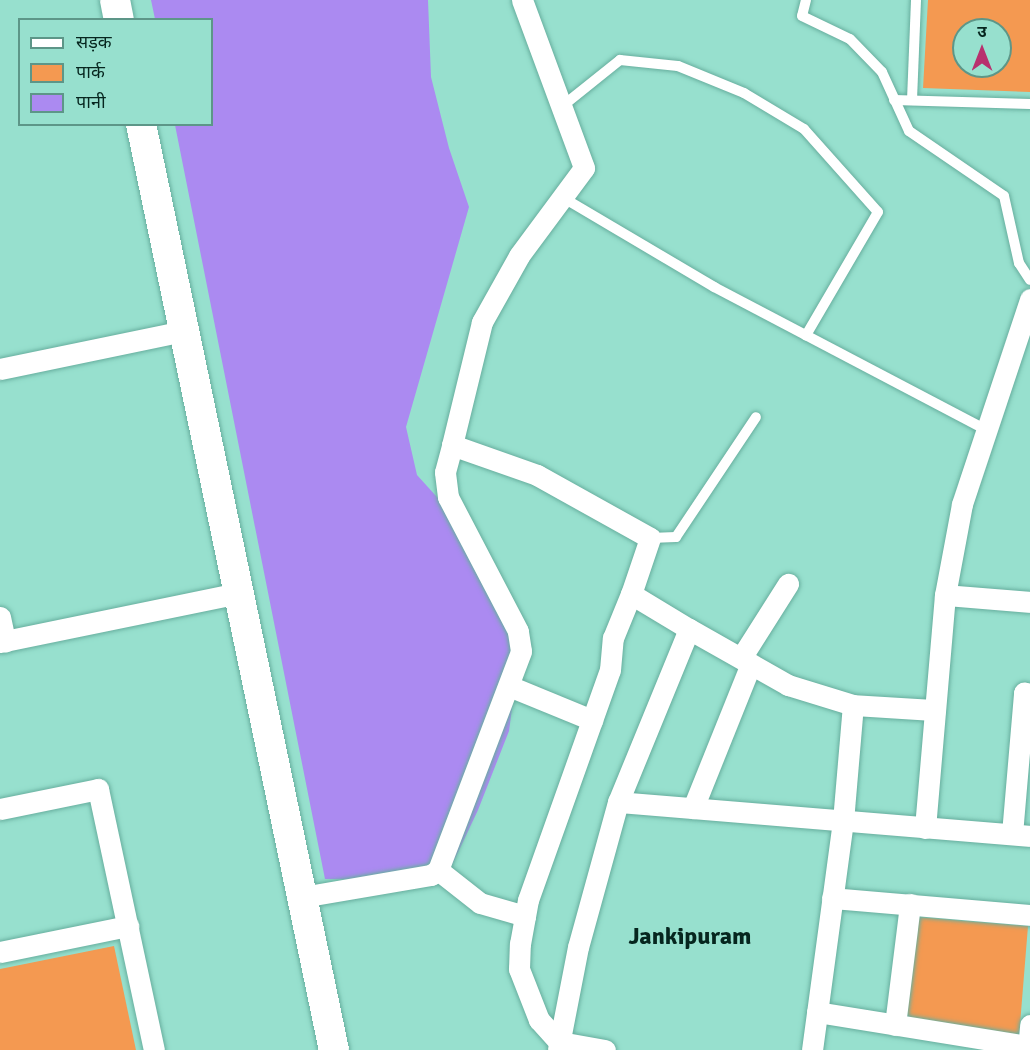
<!DOCTYPE html>
<meta charset="utf-8">
<style>
body{margin:0}
#map{position:relative;width:1030px;height:1050px;overflow:hidden;background:#97e0ce;font-family:Signika,"Noto Sans Devanagari",sans-serif}
div>[style]{position:absolute}
.green>*{inset:0;background:#f49951}
.water>*{inset:0;background:#ab8af1}
.roads{filter:drop-shadow(0 0 2px #67ae9e) drop-shadow(0 0 2px #67ae9e)}
.lane>*{height:10px;margin:-5px;padding:0 5px;transform-origin:5px;border-radius:5px;background:#fff}
.street>*{height:21px;margin:-10.5px;padding:0 10.5px;transform-origin:10.5px;border-radius:10.5px;background:#fff}
.secondary>*{height:30px;margin:-15px;padding:0 15px;transform-origin:15px;border-radius:15px;background:#fff}
span{translate:-50% -50%;white-space:nowrap;text-align:center;line-height:1.15;-webkit-text-stroke:4.5px #97e0ce;paint-order:stroke}
.district-label{font-size:24px;color:#06261f;font-weight:700}
.legend{position:absolute;left:18px;top:18px;width:195px;height:108px;box-sizing:border-box;background:#97e0ce;border:2px solid #5d9688;margin:0;padding:8px 10px;list-style:none;font-size:18px;color:#06261f}
.legend li{display:flex;align-items:center;gap:12px;height:30px}
.legend b{width:30px;border:2px solid #5d9688}
.north{position:absolute;left:952px;top:18px;width:60px;height:60px;box-sizing:border-box;background:#97e0ce;border:2px solid #5d9688;border-radius:50%;rotate:0deg;font-size:16px;font-weight:700;line-height:24px;text-align:center;color:#06261f}
.north::after{content:'';display:block;margin:auto;width:21px;height:27px;background:#b8306e;clip-path:polygon(50% 0,100% 100%,50% 72%,0 100%)}
</style>
<div id="map">
<div class="green">
<i style="clip-path:polygon(evenodd,928px 0,1030px 0,1030px 92px,923px 88px,928px 0,964px 30px,1000px 30px,1000px 66px,964px 66px,964px 30px)"></i>
<i style="clip-path:polygon(918px 917px,1028px 926px,1019px 1037px,904px 1018px)"></i>
<i style="clip-path:polygon(114px 946px,136px 1050px,0 1050px,0 969px)"></i>
</div>
<div class="water">
<i style="clip-path:polygon(151px 0,428px 0,431px 77px,449px 148px,469px 207px,406px 427px,417px 475px,465px 528px,522px 633px,509px 731px,478px 810px,445px 880px,325px 879px,175px 125px,212px 124px,212px 20px,155px 19px)"></i>
</div>
<div class="roads">
<div class="lane">
<i style="left:806px;top:0;width:16px;rotate:104deg"></i>
<i style="left:802px;top:16px;width:53px;rotate:25.6deg"></i>
<i style="left:850px;top:39px;width:46px;rotate:45.9deg"></i>
<i style="left:882px;top:72px;width:65px;rotate:65.4deg"></i>
<i style="left:909px;top:131px;width:115px;rotate:34.4deg"></i>
<i style="left:1004px;top:196px;width:69px;rotate:77.4deg"></i>
<i style="left:1019px;top:263px;width:20px;rotate:57deg"></i>
<i style="left:894px;top:100px;width:136px;rotate:1.7deg"></i>
<i style="left:912px;top:100px;width:100px;rotate:-87.7deg"></i>
<i style="left:560px;top:108px;width:77px;rotate:-38.7deg"></i>
<i style="left:620px;top:60px;width:58px;rotate:5.9deg"></i>
<i style="left:678px;top:66px;width:71px;rotate:22.2deg"></i>
<i style="left:744px;top:93px;width:70px;rotate:31deg"></i>
<i style="left:804px;top:129px;width:111px;rotate:48.3deg"></i>
<i style="left:878px;top:212px;width:143px;rotate:120.3deg"></i>
<i style="left:562px;top:197px;width:177px;rotate:30.6deg"></i>
<i style="left:714px;top:287px;width:307px;rotate:27.7deg"></i>
<i style="left:650px;top:538px;width:26px;rotate:-2deg"></i>
<i style="left:676px;top:537px;width:144px;rotate:-56.3deg"></i>
</div>
<div class="street">
<i style="left:522px;top:0;width:179px;rotate:69.7deg"></i>
<i style="left:584px;top:168px;width:109px;rotate:126.5deg"></i>
<i style="left:519px;top:256px;width:76px;rotate:119.3deg"></i>
<i style="left:482px;top:322px;width:127px;rotate:103.7deg"></i>
<i style="left:452px;top:445px;width:90px;rotate:19.4deg"></i>
<i style="left:537px;top:475px;width:129px;rotate:29.1deg"></i>
<i style="left:650px;top:538px;width:59px;rotate:108.7deg"></i>
<i style="left:631px;top:594px;width:68px;rotate:31.1deg"></i>
<i style="left:689px;top:629px;width:187px;rotate:112.3deg"></i>
<i style="left:618px;top:802px;width:150px;rotate:105.4deg"></i>
<i style="left:578px;top:947px;width:105px;rotate:101deg"></i>
<i style="left:0;top:369px;width:188px;rotate:-11.7deg"></i>
<i style="left:945px;top:595px;width:85px;rotate:4.7deg"></i>
<i style="left:0;top:617px;width:25px;rotate:78deg"></i>
<i style="left:689px;top:629px;width:114px;rotate:29.5deg"></i>
<i style="left:788px;top:685px;width:68px;rotate:17.1deg"></i>
<i style="left:853px;top:705px;width:82px;rotate:3.5deg"></i>
<i style="left:0;top:642px;width:243px;rotate:-11.6deg"></i>
<i style="left:741px;top:658px;width:88px;rotate:-57.6deg"></i>
<i style="left:509px;top:686px;width:90px;rotate:22.3deg"></i>
<i style="left:618px;top:802px;width:413px;rotate:4.7deg"></i>
<i style="left:693px;top:808px;width:155px;rotate:-68.1deg"></i>
<i style="left:0;top:809px;width:100px;rotate:-11.5deg"></i>
<i style="left:98px;top:789px;width:267px;rotate:77.9deg"></i>
<i style="left:925px;top:828px;width:234px;rotate:-85.1deg"></i>
<i style="left:945px;top:595px;width:93px;rotate:-79.4deg"></i>
<i style="left:962px;top:504px;width:216px;rotate:-71.6deg"></i>
<i style="left:1012px;top:834px;width:142px;rotate:-85.1deg"></i>
<i style="left:1024px;top:693px;width:6px;rotate:9deg"></i>
<i style="left:438px;top:870px;width:53px;rotate:38.2deg"></i>
<i style="left:480px;top:903px;width:47px;rotate:16.1deg"></i>
<i style="left:302px;top:897px;width:131px;rotate:-9.7deg"></i>
<i style="left:431px;top:875px;width:9px;rotate:-36deg"></i>
<i style="left:438px;top:870px;width:234px;rotate:-69.2deg"></i>
<i style="left:521px;top:651px;width:20px;rotate:-99deg"></i>
<i style="left:518px;top:631px;width:151px;rotate:-117.6deg"></i>
<i style="left:448px;top:497px;width:25px;rotate:-97deg"></i>
<i style="left:445px;top:472px;width:28px;rotate:-75deg"></i>
<i style="left:832px;top:898px;width:199px;rotate:4.9deg"></i>
<i style="left:0;top:952px;width:131px;rotate:-11.5deg"></i>
<i style="left:817px;top:1012px;width:214px;rotate:9.2deg"></i>
<i style="left:895px;top:1025px;width:122px;rotate:-82.9deg"></i>
<i style="left:605px;top:1050px;width:47px;rotate:-170.1deg"></i>
<i style="left:559px;top:1042px;width:30px;rotate:-132deg"></i>
<i style="left:539px;top:1020px;width:55px;rotate:-111.4deg"></i>
<i style="left:519px;top:969px;width:25px;rotate:-88deg"></i>
<i style="left:520px;top:944px;width:45px;rotate:-79.7deg"></i>
<i style="left:528px;top:900px;width:244px;rotate:-70.4deg"></i>
<i style="left:610px;top:670px;width:32px;rotate:-85deg"></i>
<i style="left:613px;top:638px;width:48px;rotate:-67.8deg"></i>
<i style="left:812px;top:1050px;width:231px;rotate:-82.3deg"></i>
<i style="left:843px;top:821px;width:116px;rotate:-85.1deg"></i>
<i style="left:1028px;top:1050px;width:25px;rotate:-85deg"></i>
</div>
<div class="secondary">
<i style="left:115px;top:0;width:20px;rotate:79deg"></i>
<i style="left:141px;top:124px;width:946px;rotate:78.23deg"></i>
</div>
</div>
<div class="district-label">
<span style="left:690px;top:937px">Jankipuram</span>
</div>
<ul class="legend">
<li><b style="height:8px;background:#fff"></b>सड़क</li>
<li><b style="height:16px;background:#f49951"></b>पार्क</li>
<li><b style="height:16px;background:#ab8af1"></b>पानी</li>
</ul>
<div class="north">उ</div>
</div>
